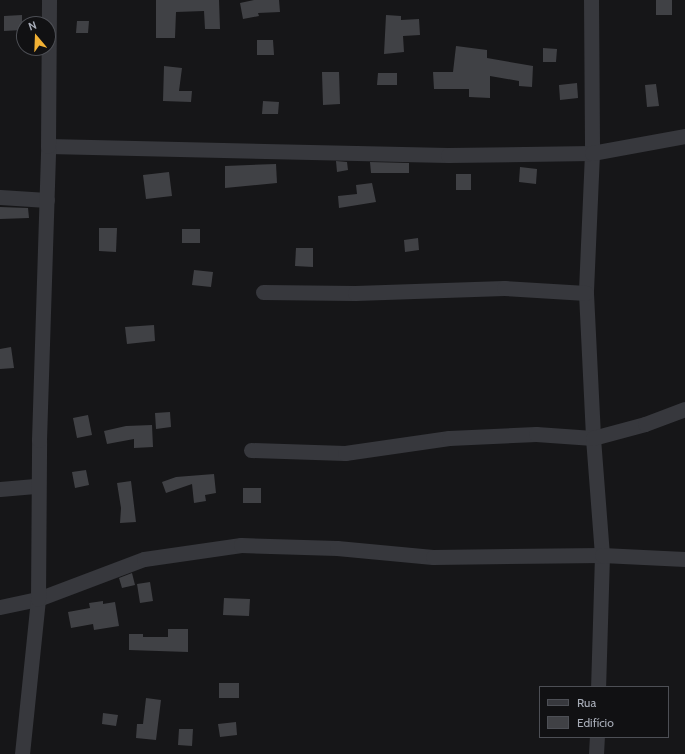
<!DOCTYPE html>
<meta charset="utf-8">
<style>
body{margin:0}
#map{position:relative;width:685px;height:754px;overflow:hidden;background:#161618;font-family:Cabin,sans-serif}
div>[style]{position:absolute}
.building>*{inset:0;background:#404145}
.minor>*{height:15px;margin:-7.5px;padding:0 7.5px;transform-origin:7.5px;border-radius:7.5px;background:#37383d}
span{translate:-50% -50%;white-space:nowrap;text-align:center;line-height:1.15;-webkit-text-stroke:3.5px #111113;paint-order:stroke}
.legend{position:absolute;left:539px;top:686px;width:130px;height:52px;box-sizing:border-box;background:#111113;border:1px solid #4d4f55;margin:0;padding:5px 7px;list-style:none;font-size:12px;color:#a8adb8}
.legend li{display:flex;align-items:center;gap:8px;height:20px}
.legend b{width:20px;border:1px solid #4d4f55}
.north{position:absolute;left:16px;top:16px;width:40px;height:40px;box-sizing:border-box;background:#111113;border:1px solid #4d4f55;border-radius:50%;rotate:341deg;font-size:11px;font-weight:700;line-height:16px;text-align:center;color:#a8adb8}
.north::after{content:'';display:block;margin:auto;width:14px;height:18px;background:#f2b134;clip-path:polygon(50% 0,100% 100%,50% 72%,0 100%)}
</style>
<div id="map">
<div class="building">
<i style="clip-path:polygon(156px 0,219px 0,220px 29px,205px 29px,204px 11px,176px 12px,175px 38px,156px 38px)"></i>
<i style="clip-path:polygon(254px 0,279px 0,280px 12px,258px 13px,259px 16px,243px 19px,240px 3px)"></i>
<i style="clip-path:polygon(656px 0,672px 0,672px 15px,656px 15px)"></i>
<i style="clip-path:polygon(22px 15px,22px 30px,4px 31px,4px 16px)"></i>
<i style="clip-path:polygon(386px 15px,401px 16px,401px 20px,419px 19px,420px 35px,403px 36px,404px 52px,384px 54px)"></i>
<i style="clip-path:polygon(77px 21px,89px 21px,88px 33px,76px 33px)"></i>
<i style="clip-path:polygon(257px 40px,273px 40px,274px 55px,257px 55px)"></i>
<i style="clip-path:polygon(456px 46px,487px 50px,487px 58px,533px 66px,532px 87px,519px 86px,519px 81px,490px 76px,490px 98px,469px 97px,469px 89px,434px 89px,433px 72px,453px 72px)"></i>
<i style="clip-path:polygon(543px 48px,557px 49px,556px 62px,543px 62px)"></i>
<i style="clip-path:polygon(164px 66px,182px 68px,179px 91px,192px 91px,191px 102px,163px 101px)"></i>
<i style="clip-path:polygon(322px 72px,339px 72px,340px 104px,323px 105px)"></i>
<i style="clip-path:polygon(378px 73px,397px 73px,397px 85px,377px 85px)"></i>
<i style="clip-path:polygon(577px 83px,578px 98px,560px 100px,559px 85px)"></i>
<i style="clip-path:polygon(656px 84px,659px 106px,647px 107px,645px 85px)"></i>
<i style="clip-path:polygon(263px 101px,279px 102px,278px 114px,262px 114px)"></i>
<i style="clip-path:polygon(336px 161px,347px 162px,348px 170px,337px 172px)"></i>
<i style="clip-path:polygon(370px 162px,409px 163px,409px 173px,371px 173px)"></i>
<i style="clip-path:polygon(276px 164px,277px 183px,225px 188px,225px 166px)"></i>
<i style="clip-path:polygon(520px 167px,537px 169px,536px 184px,519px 182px)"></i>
<i style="clip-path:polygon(169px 172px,172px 196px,146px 199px,143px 175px)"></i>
<i style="clip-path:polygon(456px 174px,471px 174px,471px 190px,456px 190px)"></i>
<i style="clip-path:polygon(372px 183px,376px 202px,339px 208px,338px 196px,357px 194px,356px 185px)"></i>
<i style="clip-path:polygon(0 207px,28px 208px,29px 218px,0 219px)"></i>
<i style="clip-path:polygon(99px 228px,117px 228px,116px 252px,99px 251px)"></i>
<i style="clip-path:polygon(182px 229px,200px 229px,200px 243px,182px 243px)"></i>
<i style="clip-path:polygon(418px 238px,419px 250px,405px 252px,404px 240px)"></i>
<i style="clip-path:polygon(296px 248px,313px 248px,313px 267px,295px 266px)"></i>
<i style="clip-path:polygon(194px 270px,213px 272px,211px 287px,192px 285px)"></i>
<i style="clip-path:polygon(154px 325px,155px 341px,127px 344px,125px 327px)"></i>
<i style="clip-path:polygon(11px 347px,14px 368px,0 369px,0 349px)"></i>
<i style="clip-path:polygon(170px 412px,171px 427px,156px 429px,155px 413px)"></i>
<i style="clip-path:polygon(88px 415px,92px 435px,77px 438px,73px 418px)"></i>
<i style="clip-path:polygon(152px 425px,153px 447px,134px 448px,134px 439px,107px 444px,104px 431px,126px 426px)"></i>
<i style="clip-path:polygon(86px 470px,89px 485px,75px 488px,72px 472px)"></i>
<i style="clip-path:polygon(214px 474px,216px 493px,205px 495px,206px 501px,194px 503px,192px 484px,166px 493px,162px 482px,176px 477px)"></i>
<i style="clip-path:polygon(131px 481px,136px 522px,120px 523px,121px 508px,117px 483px)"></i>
<i style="clip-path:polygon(243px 488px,261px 488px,261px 503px,243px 503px)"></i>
<i style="clip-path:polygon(132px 573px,135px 585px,122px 588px,119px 578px)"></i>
<i style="clip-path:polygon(150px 582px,153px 601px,140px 603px,137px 584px)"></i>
<i style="clip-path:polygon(224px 598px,250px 599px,249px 616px,223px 615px)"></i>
<i style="clip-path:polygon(103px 601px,103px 604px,115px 602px,119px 626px,94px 630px,93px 624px,71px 628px,68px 612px,90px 608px,89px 603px)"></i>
<i style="clip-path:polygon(168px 629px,188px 629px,188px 652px,129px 650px,129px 634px,143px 634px,143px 637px,168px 637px)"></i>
<i style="clip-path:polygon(219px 683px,239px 683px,239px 698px,219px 698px)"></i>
<i style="clip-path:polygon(146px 698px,161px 700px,156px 740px,136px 738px,137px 724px,143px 724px)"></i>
<i style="clip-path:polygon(103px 713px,118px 715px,116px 726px,102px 724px)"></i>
<i style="clip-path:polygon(236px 722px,237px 735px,220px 737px,218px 724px)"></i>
<i style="clip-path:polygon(179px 729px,193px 729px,192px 746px,178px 745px)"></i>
</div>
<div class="minor">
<i style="left:591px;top:0;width:153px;rotate:89.6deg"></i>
<i style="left:592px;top:153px;width:140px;rotate:92.5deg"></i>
<i style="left:586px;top:293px;width:145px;rotate:87.2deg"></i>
<i style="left:593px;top:438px;width:117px;rotate:85.6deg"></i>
<i style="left:602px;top:555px;width:132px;rotate:91.7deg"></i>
<i style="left:48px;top:146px;width:400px;rotate:1.3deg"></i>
<i style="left:448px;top:155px;width:144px;rotate:-0.8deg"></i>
<i style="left:592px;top:153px;width:95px;rotate:-10.4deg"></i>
<i style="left:0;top:197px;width:47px;rotate:3.7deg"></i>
<i style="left:263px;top:292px;width:92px;rotate:0.6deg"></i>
<i style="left:355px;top:293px;width:149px;rotate:-1.9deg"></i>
<i style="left:504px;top:288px;width:82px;rotate:3.5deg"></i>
<i style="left:251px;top:450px;width:94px;rotate:1.8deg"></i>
<i style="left:345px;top:453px;width:105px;rotate:-8.2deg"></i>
<i style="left:449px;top:438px;width:87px;rotate:-2.6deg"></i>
<i style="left:536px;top:434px;width:57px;rotate:4deg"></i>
<i style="left:593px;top:438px;width:54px;rotate:-15.1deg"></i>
<i style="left:645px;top:424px;width:43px;rotate:-20.6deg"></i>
<i style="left:0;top:489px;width:38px;rotate:-5deg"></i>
<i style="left:0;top:607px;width:39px;rotate:-12deg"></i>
<i style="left:38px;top:599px;width:113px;rotate:-20.7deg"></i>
<i style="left:144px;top:559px;width:98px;rotate:-8.2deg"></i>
<i style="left:241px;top:545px;width:96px;rotate:1.8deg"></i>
<i style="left:337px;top:548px;width:96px;rotate:5.4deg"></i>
<i style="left:433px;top:557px;width:169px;rotate:-0.7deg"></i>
<i style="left:602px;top:555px;width:83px;rotate:2.8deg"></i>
<i style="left:22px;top:754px;width:156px;rotate:-84.1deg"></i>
<i style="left:38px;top:599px;width:159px;rotate:-89.6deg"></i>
<i style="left:39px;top:440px;width:294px;rotate:-88.2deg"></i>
<i style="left:48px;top:146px;width:146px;rotate:-89.6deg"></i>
<i style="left:596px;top:754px;width:17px;rotate:-87deg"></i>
</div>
<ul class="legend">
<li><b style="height:5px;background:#37383d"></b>Rua</li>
<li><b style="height:11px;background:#404145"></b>Edifício</li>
</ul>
<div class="north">N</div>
</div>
